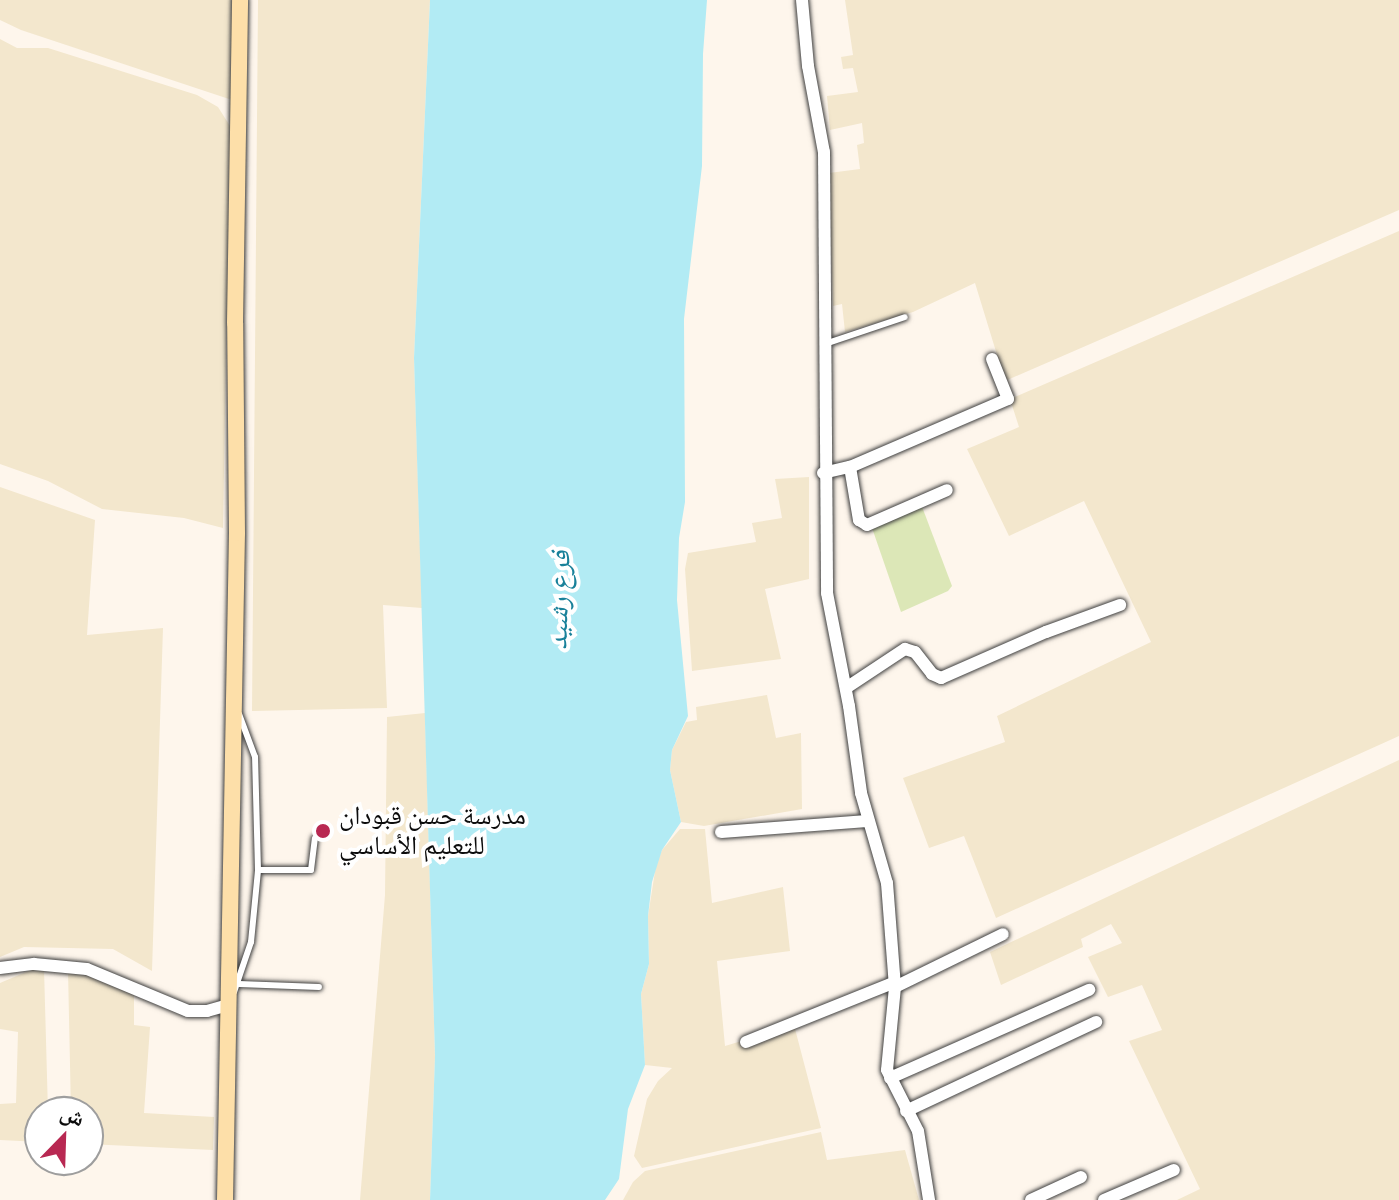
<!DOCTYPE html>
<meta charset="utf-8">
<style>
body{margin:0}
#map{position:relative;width:1399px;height:1200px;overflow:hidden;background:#fef6ec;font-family:"Zilla Slab","Noto Naskh Arabic",serif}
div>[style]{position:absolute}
.farmland>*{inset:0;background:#f3e7cd}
.green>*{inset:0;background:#dce7b7}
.water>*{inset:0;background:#b2ebf4}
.roads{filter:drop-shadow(0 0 2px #3f3f3f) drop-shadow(0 0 2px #3f3f3f)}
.lane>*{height:6px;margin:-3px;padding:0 3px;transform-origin:3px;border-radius:3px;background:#fff}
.street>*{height:12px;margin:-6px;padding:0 6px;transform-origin:6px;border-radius:6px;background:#fff}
.secondary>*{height:16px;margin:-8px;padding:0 8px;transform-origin:8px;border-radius:8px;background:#fddfa9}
.dots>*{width:22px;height:22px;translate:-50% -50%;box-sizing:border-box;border:4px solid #fff;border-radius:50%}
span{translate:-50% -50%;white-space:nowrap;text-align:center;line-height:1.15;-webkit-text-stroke:8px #fff;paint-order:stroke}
.poi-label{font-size:26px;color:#0c0c0c}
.left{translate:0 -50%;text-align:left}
.water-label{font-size:28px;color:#19819a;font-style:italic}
.north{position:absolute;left:24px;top:1096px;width:80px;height:80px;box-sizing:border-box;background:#fff;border:2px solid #9e9e9e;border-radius:50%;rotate:23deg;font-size:22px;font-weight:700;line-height:32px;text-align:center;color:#0c0c0c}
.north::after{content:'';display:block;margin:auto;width:28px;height:36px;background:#b82852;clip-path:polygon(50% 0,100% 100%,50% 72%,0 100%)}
</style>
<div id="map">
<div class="farmland">
<i style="clip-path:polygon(0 0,234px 0,232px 100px,21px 30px,0 20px)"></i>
<i style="clip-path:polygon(258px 0,430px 0,414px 358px,422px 608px,383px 605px,387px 708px,252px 711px)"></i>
<i style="clip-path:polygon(845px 0,1399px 0,1399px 210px,1005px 381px,975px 283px,913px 312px,845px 332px,842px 304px,833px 306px,829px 173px,860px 169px,857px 145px,864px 143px,862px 123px,830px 130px,827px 96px,858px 92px,853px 68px,843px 69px,841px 57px,853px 55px)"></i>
<i style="clip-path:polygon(0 39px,17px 48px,48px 48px,197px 95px,218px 107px,230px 126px,223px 528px,184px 518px,102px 509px,48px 481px,0 464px)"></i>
<i style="clip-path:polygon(1399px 231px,1399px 736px,996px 918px,964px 836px,929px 848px,903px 778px,1005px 742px,997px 716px,1151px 642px,1084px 501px,1009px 536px,967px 449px,1019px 427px,1010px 399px)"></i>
<i style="clip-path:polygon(809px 477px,809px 579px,765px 589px,781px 659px,692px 671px,685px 569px,688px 553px,756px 542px,752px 523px,782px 518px,775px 479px)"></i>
<i style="clip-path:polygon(0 487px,95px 520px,87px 635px,163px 628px,152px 971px,113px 949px,24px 947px,0 957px)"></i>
<i style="clip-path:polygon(767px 695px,776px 738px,801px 733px,802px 809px,704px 826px,681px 822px,670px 770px,672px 750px,686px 722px,697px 720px,696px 707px)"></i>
<i style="clip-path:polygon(425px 713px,435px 1057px,430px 1200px,360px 1200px,385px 895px,387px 717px)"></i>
<i style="clip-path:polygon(1399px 760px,1399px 1200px,1177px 1200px,1200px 1189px,1129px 1041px,1162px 1030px,1142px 985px,1108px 997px,1088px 957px,1122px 943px,1111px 924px,1081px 939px,1083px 947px,1001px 985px,990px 952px)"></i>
<i style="clip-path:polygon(680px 829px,705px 829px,712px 903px,783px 887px,790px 951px,717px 961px,725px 1046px,794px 1025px,821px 1128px,642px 1168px,634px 1156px,647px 1099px,658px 1081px,672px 1068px,645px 1065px,641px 994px,649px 964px,648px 916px,656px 865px,662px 850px)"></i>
<i style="clip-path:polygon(38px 967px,44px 968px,48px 1112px,40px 1112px,40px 1142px,0 1140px,0 1104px,16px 1103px,18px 1032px,0 1029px,0 983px)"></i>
<i style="clip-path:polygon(68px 970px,100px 974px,134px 994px,134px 1025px,150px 1027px,144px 1113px,214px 1117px,213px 1150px,88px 1144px,88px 1112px,71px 1112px)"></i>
<i style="clip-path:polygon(821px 1132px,827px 1160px,905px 1150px,919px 1200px,623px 1200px,633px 1182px,645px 1171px)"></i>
</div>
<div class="green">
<i style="clip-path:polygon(921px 504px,952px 586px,948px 591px,901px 612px,871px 525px)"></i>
</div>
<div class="water">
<i style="clip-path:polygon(430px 0,707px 0,703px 54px,702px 166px,684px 319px,685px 502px,679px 538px,677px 600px,688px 716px,672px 750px,670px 770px,681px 822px,662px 850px,652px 882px,648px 916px,649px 964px,641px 994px,645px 1065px,628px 1109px,619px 1179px,605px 1200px,430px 1200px,435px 1056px,414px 358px)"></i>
</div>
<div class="roads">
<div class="lane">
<i style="left:825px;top:344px;width:84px;rotate:-18.6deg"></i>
<i style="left:258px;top:870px;width:53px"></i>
<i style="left:311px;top:870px;width:32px;rotate:-83deg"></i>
<i style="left:239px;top:984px;width:80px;rotate:2.1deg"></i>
<i style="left:234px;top:992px;width:53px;rotate:-71.2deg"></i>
<i style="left:251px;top:942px;width:72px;rotate:-84.4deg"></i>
<i style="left:258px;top:870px;width:113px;rotate:-91.5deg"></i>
<i style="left:255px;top:757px;width:46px;rotate:-110.4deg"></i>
</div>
<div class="street">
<i style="left:802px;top:0;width:66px;rotate:84.8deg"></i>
<i style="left:808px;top:66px;width:87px;rotate:79.5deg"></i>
<i style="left:824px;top:152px;width:441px;rotate:89.6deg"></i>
<i style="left:827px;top:593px;width:115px;rotate:79deg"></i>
<i style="left:849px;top:706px;width:88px;rotate:82.1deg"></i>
<i style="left:861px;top:793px;width:94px;rotate:73.9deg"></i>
<i style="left:887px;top:883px;width:104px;rotate:85.6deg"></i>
<i style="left:895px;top:987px;width:83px;rotate:95.5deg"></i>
<i style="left:887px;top:1070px;width:68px;rotate:63.1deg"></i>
<i style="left:918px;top:1131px;width:70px;rotate:80.9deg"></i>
<i style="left:850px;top:467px;width:54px;rotate:80.4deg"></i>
<i style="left:859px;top:520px;width:9px;rotate:32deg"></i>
<i style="left:867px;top:525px;width:87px;rotate:-23.6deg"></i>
<i style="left:823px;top:473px;width:28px;rotate:-13deg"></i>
<i style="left:850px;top:467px;width:172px;rotate:-23.3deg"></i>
<i style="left:1008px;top:399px;width:43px;rotate:-111.8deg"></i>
<i style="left:846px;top:688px;width:71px;rotate:-33.5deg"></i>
<i style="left:905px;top:649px;width:10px;rotate:17deg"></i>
<i style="left:915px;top:652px;width:28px;rotate:52deg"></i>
<i style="left:932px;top:674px;width:10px;rotate:24deg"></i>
<i style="left:941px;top:678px;width:115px;rotate:-23.7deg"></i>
<i style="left:1046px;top:632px;width:79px;rotate:-20deg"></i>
<i style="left:721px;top:832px;width:147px;rotate:-4.3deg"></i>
<i style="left:0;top:968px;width:34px;rotate:-7deg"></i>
<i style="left:34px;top:964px;width:53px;rotate:5.4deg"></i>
<i style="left:87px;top:969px;width:109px;rotate:22.6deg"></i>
<i style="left:188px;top:1011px;width:19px"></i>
<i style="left:207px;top:1011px;width:22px;rotate:-16deg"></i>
<i style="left:895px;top:987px;width:120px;rotate:-26.1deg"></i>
<i style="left:746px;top:1042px;width:161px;rotate:-21.9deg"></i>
<i style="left:890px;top:1078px;width:218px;rotate:-23.9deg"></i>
<i style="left:906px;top:1111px;width:210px;rotate:-25.1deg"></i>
<i style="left:1031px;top:1200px;width:55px;rotate:-24.7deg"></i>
<i style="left:1104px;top:1200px;width:76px;rotate:-23.2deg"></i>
</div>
<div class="secondary">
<i style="left:225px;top:1200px;width:667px;rotate:-88.97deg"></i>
<i style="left:237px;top:533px;width:210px;rotate:-90.5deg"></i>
<i style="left:235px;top:323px;width:323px;rotate:-89.1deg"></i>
</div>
</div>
<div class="dots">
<i style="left:323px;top:831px;background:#b82852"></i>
</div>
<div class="poi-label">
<span class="left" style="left:339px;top:831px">مدرسة حسن قبودان<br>للتعليم الأساسي</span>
</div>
<div class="water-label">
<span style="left:559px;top:600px;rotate:-88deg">فرع رشيد</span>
</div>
<div class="north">ش</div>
</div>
